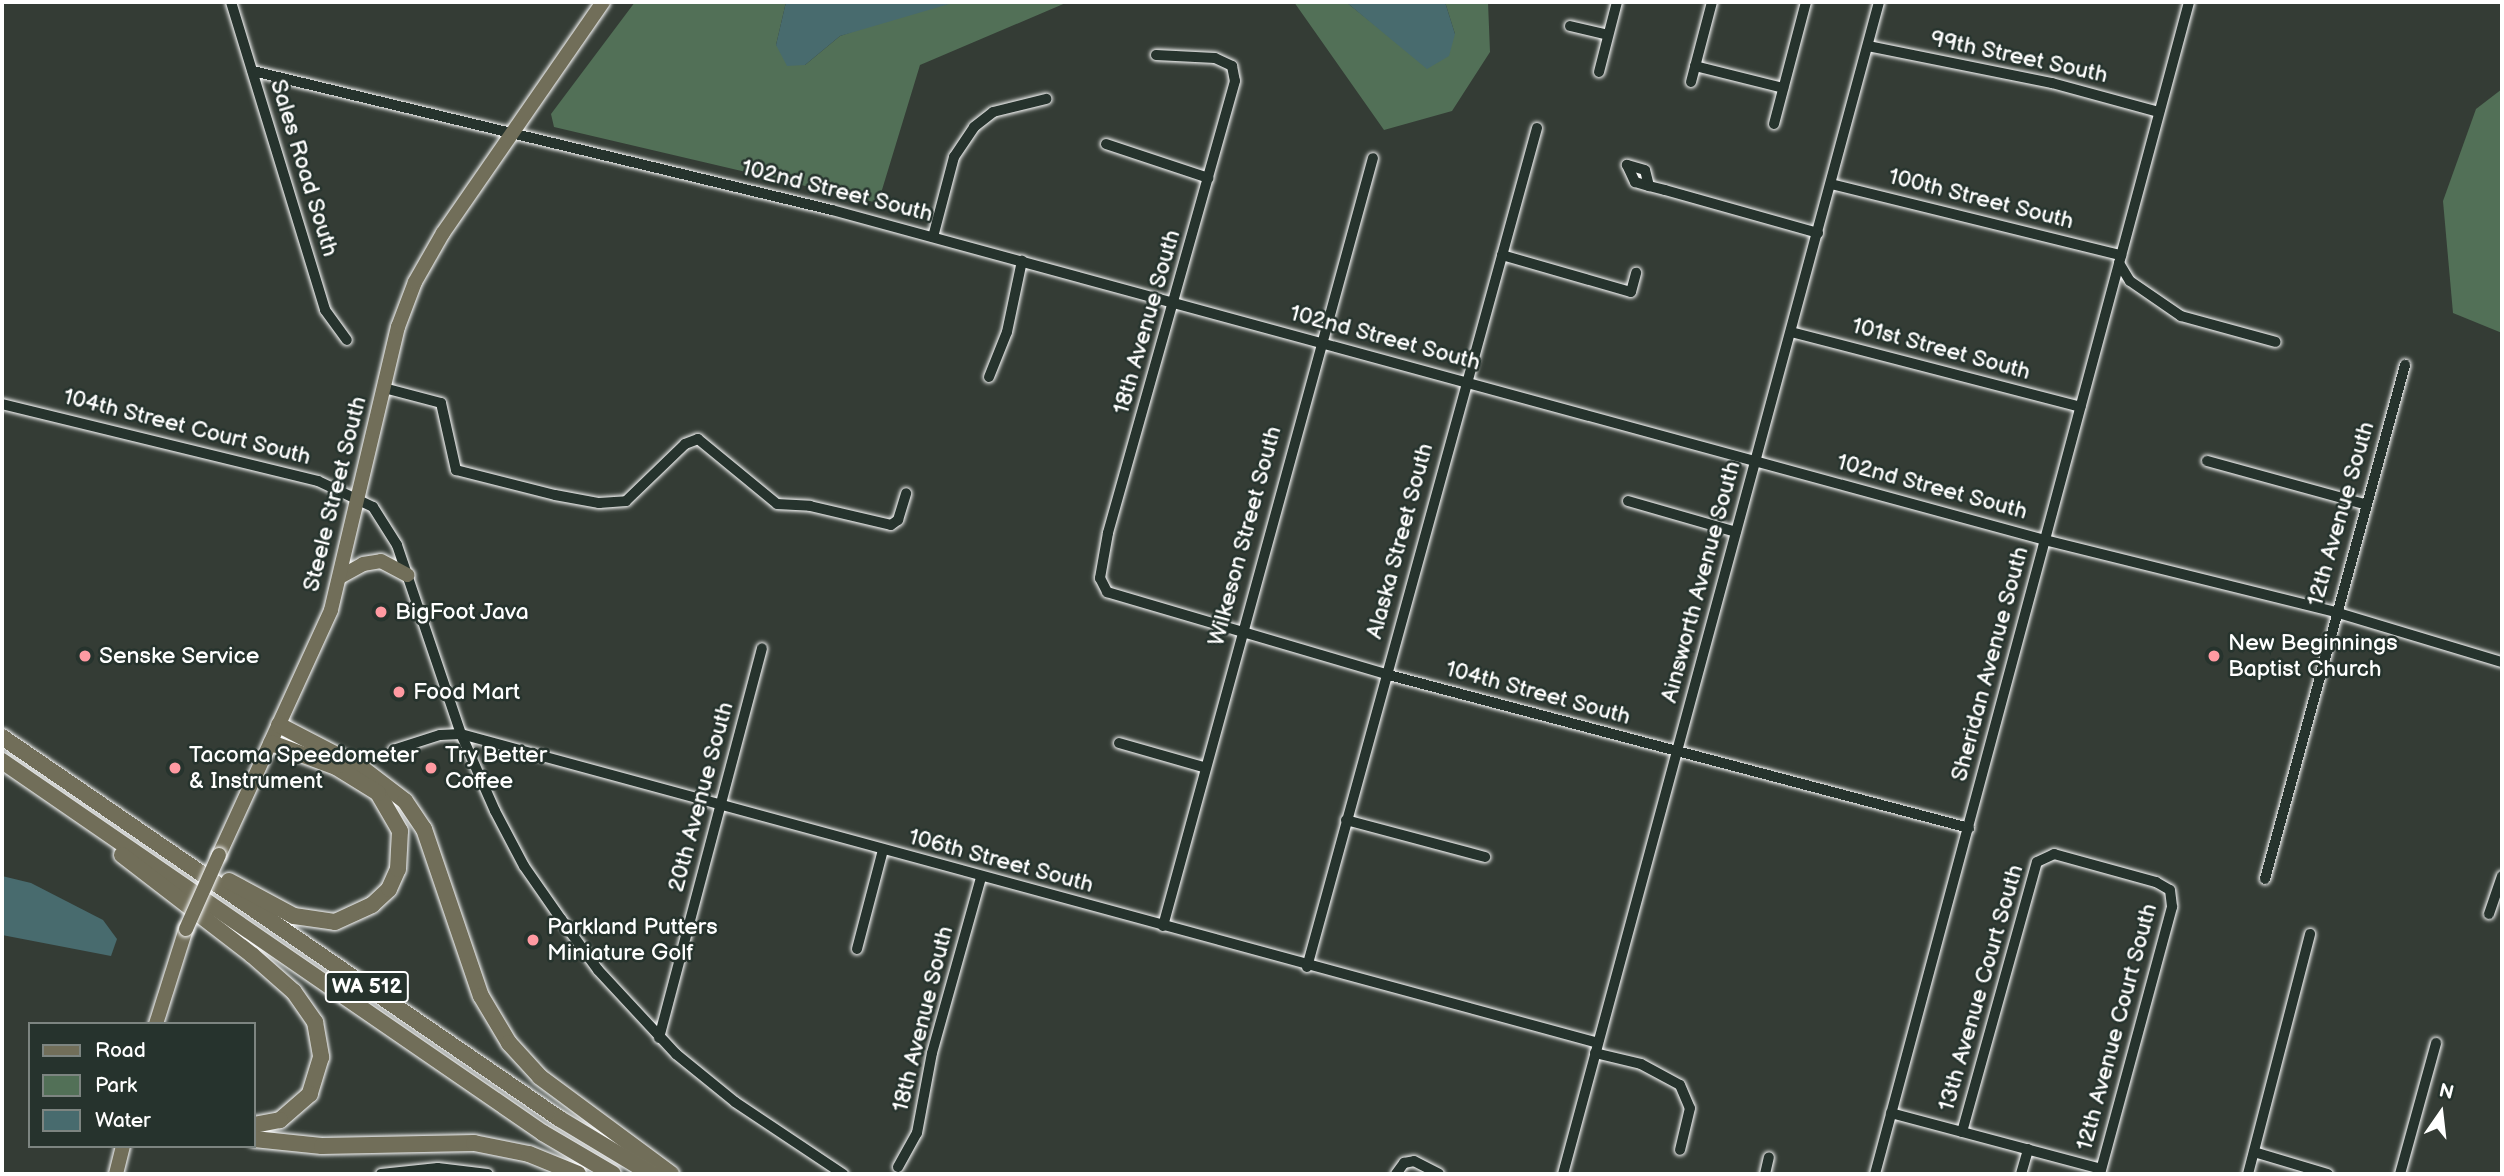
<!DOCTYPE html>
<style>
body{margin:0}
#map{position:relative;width:2504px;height:1176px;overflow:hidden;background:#343c35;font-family:"Balsamiq Sans",sans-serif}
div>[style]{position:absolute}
.green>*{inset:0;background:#527057}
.water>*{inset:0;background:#486b6e}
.roads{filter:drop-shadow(0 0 2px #fff) drop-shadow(0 0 2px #fff)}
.minor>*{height:10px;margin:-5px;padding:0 5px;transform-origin:5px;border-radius:5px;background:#26332d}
.major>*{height:14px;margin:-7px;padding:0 7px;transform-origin:7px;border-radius:7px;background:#716e59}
.highway>*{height:16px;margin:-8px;padding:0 8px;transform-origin:8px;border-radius:8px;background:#716e59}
.bridges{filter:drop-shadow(0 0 2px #fff) drop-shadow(0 0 2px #fff)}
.major-bridge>*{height:14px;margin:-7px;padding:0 7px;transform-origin:7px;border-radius:7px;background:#716e59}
.dots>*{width:19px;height:19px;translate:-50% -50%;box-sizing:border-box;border:4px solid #26332d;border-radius:50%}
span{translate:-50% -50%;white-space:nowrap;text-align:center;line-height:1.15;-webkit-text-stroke:5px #26332d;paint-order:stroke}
.shield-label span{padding:2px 5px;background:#26332d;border:2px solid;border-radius:5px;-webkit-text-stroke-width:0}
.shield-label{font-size:21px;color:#fff;font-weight:700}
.street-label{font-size:23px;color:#fff}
.poi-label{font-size:23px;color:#fff}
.left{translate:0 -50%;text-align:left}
.frame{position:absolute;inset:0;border:4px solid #fff;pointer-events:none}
.legend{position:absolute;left:28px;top:1022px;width:228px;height:126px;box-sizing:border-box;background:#26332d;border:2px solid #7d8581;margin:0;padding:9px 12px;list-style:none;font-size:21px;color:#fff}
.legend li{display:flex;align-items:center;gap:14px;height:35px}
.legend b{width:35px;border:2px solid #7d8581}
.north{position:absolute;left:2406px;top:1078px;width:70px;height:70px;-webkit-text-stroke:5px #26332d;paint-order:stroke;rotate:14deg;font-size:19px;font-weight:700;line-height:28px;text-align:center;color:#fff}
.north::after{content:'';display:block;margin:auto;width:24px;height:32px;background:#fff;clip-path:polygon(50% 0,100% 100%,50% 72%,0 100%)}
</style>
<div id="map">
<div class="green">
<i style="clip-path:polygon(635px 2px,786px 2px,776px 45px,805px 65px,840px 36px,904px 14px,956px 2px,1068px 2px,920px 65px,878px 203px,554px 127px,551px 114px)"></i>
<i style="clip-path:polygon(1294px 2px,1346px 2px,1381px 30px,1455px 34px,1445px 2px,1488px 2px,1490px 52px,1452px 111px,1384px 130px)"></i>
<i style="clip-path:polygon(2502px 89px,2502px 333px,2453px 313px,2443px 201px,2476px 109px)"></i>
</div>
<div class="water">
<i style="clip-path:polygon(786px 2px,956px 2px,840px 36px,805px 65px,787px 66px,776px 45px)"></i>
<i style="clip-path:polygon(1346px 2px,1445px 2px,1455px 34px,1449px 56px,1427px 69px)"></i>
<i style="clip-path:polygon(2px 876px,31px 883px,103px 920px,117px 939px,111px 956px,2px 935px)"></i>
</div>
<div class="roads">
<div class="minor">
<i style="left:231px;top:2px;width:322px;rotate:73deg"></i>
<i style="left:325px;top:310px;width:37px;rotate:54deg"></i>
<i style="left:1570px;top:26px;width:39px;rotate:13deg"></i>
<i style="left:1868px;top:46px;width:188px;rotate:11.4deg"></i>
<i style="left:2052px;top:83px;width:111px;rotate:15.2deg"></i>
<i style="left:1156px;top:55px;width:59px;rotate:2.9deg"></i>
<i style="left:1215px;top:58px;width:19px;rotate:25deg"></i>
<i style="left:1232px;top:66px;width:15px;rotate:79deg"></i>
<i style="left:1235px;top:81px;width:470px;rotate:105.7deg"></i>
<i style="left:1108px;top:533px;width:46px;rotate:100.1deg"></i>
<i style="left:1100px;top:578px;width:16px;rotate:63deg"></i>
<i style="left:1107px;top:592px;width:290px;rotate:16.4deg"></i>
<i style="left:1385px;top:674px;width:604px;rotate:14.77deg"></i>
<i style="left:1695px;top:66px;width:91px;rotate:14deg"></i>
<i style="left:253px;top:71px;width:595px;rotate:13.5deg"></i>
<i style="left:832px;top:210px;width:1257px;rotate:15.22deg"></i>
<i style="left:2045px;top:540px;width:299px;rotate:13.9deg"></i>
<i style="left:2335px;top:612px;width:174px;rotate:16.7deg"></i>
<i style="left:1599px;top:72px;width:72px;rotate:-75.6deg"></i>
<i style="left:1691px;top:82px;width:83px;rotate:-75.3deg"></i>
<i style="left:1774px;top:124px;width:126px;rotate:-75.3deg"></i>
<i style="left:1106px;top:144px;width:108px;rotate:18.4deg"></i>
<i style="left:1831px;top:184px;width:299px;rotate:13.8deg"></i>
<i style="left:1649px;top:186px;width:16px;rotate:-104deg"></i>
<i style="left:1645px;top:170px;width:19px;rotate:-164deg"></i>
<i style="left:1627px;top:165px;width:19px;rotate:65deg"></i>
<i style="left:1635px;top:182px;width:15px;rotate:16deg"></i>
<i style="left:1649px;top:186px;width:16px;rotate:14deg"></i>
<i style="left:1665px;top:190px;width:159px;rotate:15.7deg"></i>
<i style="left:933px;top:237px;width:83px;rotate:-75.3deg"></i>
<i style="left:954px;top:157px;width:36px;rotate:-56deg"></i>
<i style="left:974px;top:127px;width:24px;rotate:-38deg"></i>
<i style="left:993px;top:112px;width:55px;rotate:-13.8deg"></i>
<i style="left:1502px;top:255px;width:134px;rotate:16deg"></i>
<i style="left:1631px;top:292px;width:20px;rotate:-75deg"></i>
<i style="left:2119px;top:263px;width:21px;rotate:59deg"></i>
<i style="left:2130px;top:281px;width:62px;rotate:34.5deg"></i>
<i style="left:2181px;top:316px;width:98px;rotate:15.3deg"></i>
<i style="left:1791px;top:332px;width:299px;rotate:14.5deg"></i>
<i style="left:989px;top:377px;width:48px;rotate:-68.2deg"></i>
<i style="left:1007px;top:332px;width:73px;rotate:-78.1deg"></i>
<i style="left:384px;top:388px;width:59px;rotate:14.7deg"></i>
<i style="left:441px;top:403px;width:69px;rotate:77.4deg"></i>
<i style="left:456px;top:470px;width:102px;rotate:14.2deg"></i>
<i style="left:555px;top:495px;width:45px;rotate:10.3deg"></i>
<i style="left:599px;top:503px;width:27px;rotate:-4deg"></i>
<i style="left:626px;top:501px;width:82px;rotate:-44deg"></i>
<i style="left:685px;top:444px;width:14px;rotate:-21deg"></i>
<i style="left:698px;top:439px;width:102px;rotate:39.4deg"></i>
<i style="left:777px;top:504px;width:33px;rotate:3deg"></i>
<i style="left:810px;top:506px;width:83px;rotate:13.2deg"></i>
<i style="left:891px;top:525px;width:9px;rotate:-36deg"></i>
<i style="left:898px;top:520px;width:28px;rotate:-73deg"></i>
<i style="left:2px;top:404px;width:325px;rotate:13.7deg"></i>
<i style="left:318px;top:481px;width:61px;rotate:25.3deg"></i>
<i style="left:373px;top:507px;width:45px;rotate:57.7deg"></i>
<i style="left:397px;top:545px;width:200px;rotate:71.3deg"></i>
<i style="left:461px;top:734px;width:84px;rotate:66.2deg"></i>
<i style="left:495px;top:811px;width:62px;rotate:62.2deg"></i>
<i style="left:524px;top:866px;width:65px;rotate:55.1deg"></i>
<i style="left:561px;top:919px;width:63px;rotate:54deg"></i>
<i style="left:598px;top:970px;width:115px;rotate:47.1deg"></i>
<i style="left:676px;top:1054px;width:76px;rotate:39.1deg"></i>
<i style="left:735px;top:1102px;width:130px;rotate:33.7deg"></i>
<i style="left:2207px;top:461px;width:163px;rotate:15.3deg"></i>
<i style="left:1628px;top:501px;width:112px;rotate:16deg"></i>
<i style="left:1119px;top:743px;width:87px;rotate:15.9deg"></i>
<i style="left:393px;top:750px;width:49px;rotate:-17.7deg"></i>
<i style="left:440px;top:735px;width:21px;rotate:-3deg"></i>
<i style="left:461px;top:734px;width:1178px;rotate:15.2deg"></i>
<i style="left:1346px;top:820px;width:144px;rotate:14.9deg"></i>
<i style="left:2265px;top:879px;width:533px;rotate:-74.76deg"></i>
<i style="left:2489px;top:914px;width:40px;rotate:-71.1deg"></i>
<i style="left:1163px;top:926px;width:796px;rotate:-74.71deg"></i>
<i style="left:857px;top:949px;width:102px;rotate:-75.3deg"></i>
<i style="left:1307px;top:967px;width:870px;rotate:-74.67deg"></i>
<i style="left:659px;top:1038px;width:403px;rotate:-75.2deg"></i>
<i style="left:1595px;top:1053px;width:47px;rotate:13.4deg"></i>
<i style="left:1641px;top:1064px;width:44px;rotate:28.3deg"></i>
<i style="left:1680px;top:1085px;width:25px;rotate:67deg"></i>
<i style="left:1690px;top:1108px;width:43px;rotate:103.4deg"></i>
<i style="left:1891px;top:1113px;width:217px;rotate:14.9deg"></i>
<i style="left:1962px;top:1132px;width:280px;rotate:-74.5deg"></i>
<i style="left:2037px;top:862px;width:19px;rotate:-25deg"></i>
<i style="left:2054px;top:854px;width:106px;rotate:15.4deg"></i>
<i style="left:2156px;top:882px;width:16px;rotate:30deg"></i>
<i style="left:2170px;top:890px;width:17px;rotate:83deg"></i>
<i style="left:2172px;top:907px;width:277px;rotate:105.1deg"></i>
<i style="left:2254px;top:1152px;width:77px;rotate:16.6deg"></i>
<i style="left:898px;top:1167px;width:39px;rotate:-61deg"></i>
<i style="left:917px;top:1133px;width:81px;rotate:-79.4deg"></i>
<i style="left:932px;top:1053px;width:183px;rotate:-74.4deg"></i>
<i style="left:381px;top:1174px;width:57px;rotate:-6deg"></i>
<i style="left:438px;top:1168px;width:50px;rotate:6.8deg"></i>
<i style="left:1396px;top:1174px;width:14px;rotate:-54deg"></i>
<i style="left:1404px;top:1163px;width:10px;rotate:-11deg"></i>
<i style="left:1414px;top:1161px;width:28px;rotate:27deg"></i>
<i style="left:1563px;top:1174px;width:1214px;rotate:-74.91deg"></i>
<i style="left:1765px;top:1174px;width:17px;rotate:-77deg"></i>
<i style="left:1875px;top:1174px;width:1213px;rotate:-75deg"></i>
<i style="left:2021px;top:1174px;width:26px;rotate:-74deg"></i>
<i style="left:2248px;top:1174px;width:248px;rotate:-75.5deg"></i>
<i style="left:2400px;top:1174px;width:136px;rotate:-74.6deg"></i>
</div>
<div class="major">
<i style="left:340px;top:577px;width:26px;rotate:-29deg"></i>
<i style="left:363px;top:564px;width:18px;rotate:-9deg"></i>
<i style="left:381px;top:561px;width:30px;rotate:28deg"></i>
<i style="left:219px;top:855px;width:269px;rotate:-65.4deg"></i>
<i style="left:331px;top:610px;width:291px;rotate:-76.7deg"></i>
<i style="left:398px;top:327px;width:48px;rotate:-69.3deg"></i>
<i style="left:415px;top:282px;width:56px;rotate:-60.3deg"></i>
<i style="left:443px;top:233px;width:281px;rotate:-55.3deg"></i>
<i style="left:156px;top:1024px;width:100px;rotate:-72.5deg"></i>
<i style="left:116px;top:1174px;width:29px;rotate:-76deg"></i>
</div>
<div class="highway">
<i style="left:279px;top:725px;width:93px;rotate:27.4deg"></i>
<i style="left:362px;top:768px;width:54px;rotate:37.5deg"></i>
<i style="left:405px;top:801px;width:34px;rotate:56deg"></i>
<i style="left:424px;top:829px;width:176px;rotate:71.2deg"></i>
<i style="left:481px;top:996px;width:55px;rotate:59.2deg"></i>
<i style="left:509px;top:1043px;width:46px;rotate:47.6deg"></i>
<i style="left:540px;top:1077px;width:163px;rotate:36.5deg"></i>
<i style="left:2px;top:737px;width:676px;rotate:34.4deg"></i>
<i style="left:560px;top:1119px;width:106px;rotate:31.1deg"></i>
<i style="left:2px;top:761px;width:657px;rotate:34.51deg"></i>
<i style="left:543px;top:1133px;width:81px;rotate:30.4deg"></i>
<i style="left:122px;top:855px;width:164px;rotate:37.6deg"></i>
<i style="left:252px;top:955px;width:56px;rotate:41.4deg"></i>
<i style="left:294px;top:992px;width:37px;rotate:55deg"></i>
<i style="left:315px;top:1022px;width:36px;rotate:80deg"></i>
<i style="left:321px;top:1057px;width:39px;rotate:107deg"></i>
<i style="left:310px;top:1094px;width:40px;rotate:139deg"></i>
<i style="left:280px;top:1120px;width:26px;rotate:169deg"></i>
<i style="left:229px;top:881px;width:74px;rotate:28.3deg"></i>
<i style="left:294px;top:916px;width:41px;rotate:8.3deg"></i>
<i style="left:335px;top:922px;width:41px;rotate:-24.7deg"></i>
<i style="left:372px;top:905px;width:23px;rotate:-43deg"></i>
<i style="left:389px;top:889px;width:22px;rotate:-66deg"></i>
<i style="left:398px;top:869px;width:38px;rotate:-87deg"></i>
<i style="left:400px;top:831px;width:44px;rotate:-120.1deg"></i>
<i style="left:378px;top:793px;width:49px;rotate:-148.2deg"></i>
<i style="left:336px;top:767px;width:69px;rotate:-159.7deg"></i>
<i style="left:254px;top:1139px;width:68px;rotate:5.9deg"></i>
<i style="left:322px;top:1146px;width:152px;rotate:-1.1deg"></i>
<i style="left:474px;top:1143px;width:56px;rotate:11.3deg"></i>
<i style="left:529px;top:1154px;width:53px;rotate:22.2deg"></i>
</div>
</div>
<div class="bridges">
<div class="major-bridge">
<i style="left:186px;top:929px;width:81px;rotate:-66deg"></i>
</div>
</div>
<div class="dots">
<i style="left:381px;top:612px;background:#ff9aa2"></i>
<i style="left:85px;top:656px;background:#ff9aa2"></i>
<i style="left:2214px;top:656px;background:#ff9aa2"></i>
<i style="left:399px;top:692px;background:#ff9aa2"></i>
<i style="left:175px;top:768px;background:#ff9aa2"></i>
<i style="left:431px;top:768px;background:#ff9aa2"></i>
<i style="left:533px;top:940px;background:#ff9aa2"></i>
</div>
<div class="shield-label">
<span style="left:367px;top:987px">WA 512</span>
</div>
<div class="street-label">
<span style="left:2019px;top:57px;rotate:12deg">99th Street South</span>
<span style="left:304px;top:168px;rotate:73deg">Sales Road South</span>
<span style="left:837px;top:191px;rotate:14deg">102nd Street South</span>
<span style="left:1981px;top:199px;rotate:14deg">100th Street South</span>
<span style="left:1147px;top:322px;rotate:-74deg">18th Avenue South</span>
<span style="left:1385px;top:338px;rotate:15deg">102nd Street South</span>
<span style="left:1941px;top:349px;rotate:15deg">101st Street South</span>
<span style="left:187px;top:427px;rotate:14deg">104th Street Court South</span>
<span style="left:1932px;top:487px;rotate:15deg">102nd Street South</span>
<span style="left:335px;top:494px;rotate:-76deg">Steele Street South</span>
<span style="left:2341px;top:514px;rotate:-74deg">12th Avenue South</span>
<span style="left:1245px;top:536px;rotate:-75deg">Wilkeson Street South</span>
<span style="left:1400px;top:541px;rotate:-75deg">Alaska Street South</span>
<span style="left:1701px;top:582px;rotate:-75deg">Ainsworth Avenue South</span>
<span style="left:1990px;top:664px;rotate:-75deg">Sheridan Avenue South</span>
<span style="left:1538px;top:693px;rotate:15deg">104th Street South</span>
<span style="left:701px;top:797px;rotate:-75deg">20th Avenue South</span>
<span style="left:1001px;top:861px;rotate:15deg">106th Street South</span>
<span style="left:1981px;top:988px;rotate:-74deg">13th Avenue Court South</span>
<span style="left:923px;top:1019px;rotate:-76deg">18th Avenue South</span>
<span style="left:2117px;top:1027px;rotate:-75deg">12th Avenue Court South</span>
</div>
<div class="poi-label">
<span class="left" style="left:395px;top:612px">BigFoot Java</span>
<span class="left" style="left:2228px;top:656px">New Beginnings<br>Baptist Church</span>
<span class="left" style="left:99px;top:656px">Senske Service</span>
<span class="left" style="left:413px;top:692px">Food Mart</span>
<span class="left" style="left:189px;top:768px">Tacoma Speedometer<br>&amp; Instrument</span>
<span class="left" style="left:445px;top:768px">Try Better<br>Coffee</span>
<span class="left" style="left:547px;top:940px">Parkland Putters<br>Miniature Golf</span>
</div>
<div class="frame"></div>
<ul class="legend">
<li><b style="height:9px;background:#716e59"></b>Road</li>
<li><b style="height:19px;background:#527057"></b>Park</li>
<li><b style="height:19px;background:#486b6e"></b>Water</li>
</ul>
<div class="north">N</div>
</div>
